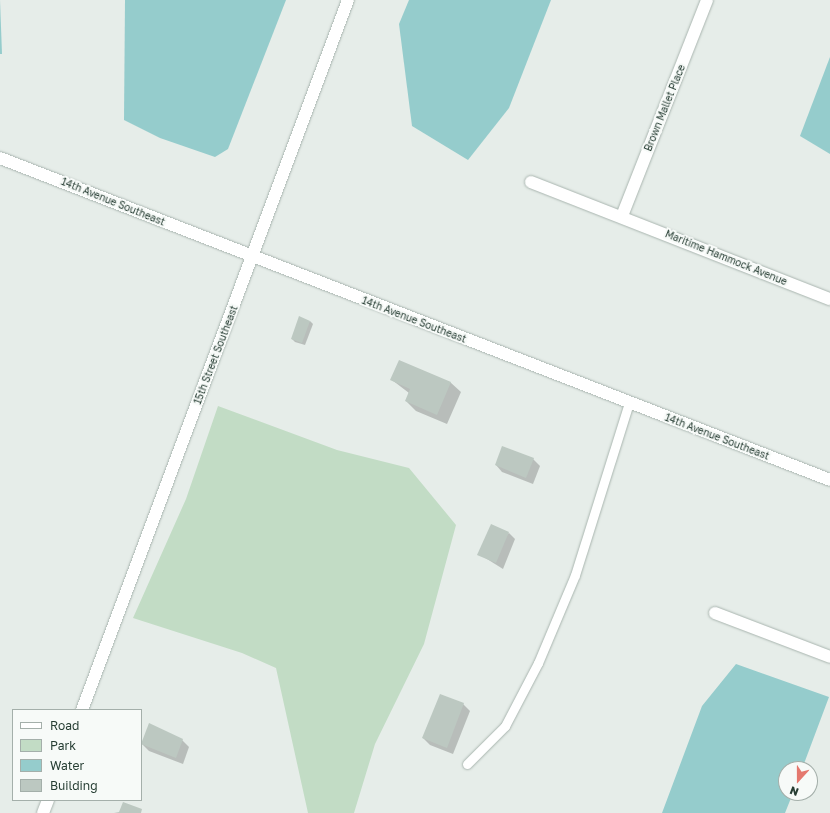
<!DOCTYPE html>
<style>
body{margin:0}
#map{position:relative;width:830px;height:813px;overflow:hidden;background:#e6ede9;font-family:"Golos Text",sans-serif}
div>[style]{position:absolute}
.green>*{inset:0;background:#c2dcc5}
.water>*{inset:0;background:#95cccc}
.shadow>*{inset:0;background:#0003}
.building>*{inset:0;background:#bcc8c1}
.roads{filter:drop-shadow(0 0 1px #a9b5af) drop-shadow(0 0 1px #a9b5af)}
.lane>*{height:9px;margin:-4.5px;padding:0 4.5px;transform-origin:4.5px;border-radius:4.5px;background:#fff}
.street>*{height:12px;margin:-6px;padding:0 6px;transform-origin:6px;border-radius:6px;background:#fff}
.secondary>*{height:12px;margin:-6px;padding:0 6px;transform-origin:6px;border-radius:6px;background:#fff}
span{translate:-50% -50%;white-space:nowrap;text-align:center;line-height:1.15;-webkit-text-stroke:4px #f7faf8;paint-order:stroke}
.street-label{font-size:10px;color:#273e34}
.legend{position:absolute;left:12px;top:709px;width:130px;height:92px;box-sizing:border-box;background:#f7faf8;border:1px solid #a4afaa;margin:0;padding:5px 7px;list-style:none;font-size:12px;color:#273e34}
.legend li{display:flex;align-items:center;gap:8px;height:20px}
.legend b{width:20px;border:1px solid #a4afaa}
.north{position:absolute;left:778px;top:761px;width:40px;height:40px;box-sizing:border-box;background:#f7faf8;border:1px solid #a4afaa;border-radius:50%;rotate:201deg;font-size:11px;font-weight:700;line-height:16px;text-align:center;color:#273e34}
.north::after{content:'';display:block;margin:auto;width:14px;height:18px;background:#e4786e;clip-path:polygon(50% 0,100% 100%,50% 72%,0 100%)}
</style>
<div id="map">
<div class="green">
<i style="clip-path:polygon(218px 406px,337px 450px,409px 468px,456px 525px,424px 644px,375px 744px,354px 813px,308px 813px,276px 668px,242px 653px,133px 618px,186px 499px)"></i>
</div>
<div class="water">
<i style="clip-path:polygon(0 0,2px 54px,0 54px)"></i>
<i style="clip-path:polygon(125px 0,286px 0,228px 149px,215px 157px,160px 138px,124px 120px)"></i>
<i style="clip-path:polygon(409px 0,551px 0,509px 108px,468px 160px,412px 126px,399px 24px)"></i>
<i style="clip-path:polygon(830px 57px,830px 154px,800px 136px)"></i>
<i style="clip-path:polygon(736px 664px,829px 697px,802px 769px,786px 769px,786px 793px,793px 793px,785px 813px,662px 813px,702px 706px)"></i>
</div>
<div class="shadow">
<i style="clip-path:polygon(310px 321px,313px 324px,305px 345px,295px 342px,292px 339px)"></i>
<i style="clip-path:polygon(392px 380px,450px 382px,461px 392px,447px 424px,416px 411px,406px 401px,409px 393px)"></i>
<i style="clip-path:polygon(533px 459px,540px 466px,533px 484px,502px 472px,496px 465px)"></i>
<i style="clip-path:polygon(509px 533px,515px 539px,503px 569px,479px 554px)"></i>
<i style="clip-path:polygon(463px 704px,470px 711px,453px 754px,430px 745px,423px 738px)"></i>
<i style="clip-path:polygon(182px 740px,189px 747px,183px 764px,149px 751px,142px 744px)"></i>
</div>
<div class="building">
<i style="clip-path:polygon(299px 316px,310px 321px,302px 343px,291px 339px)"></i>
<i style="clip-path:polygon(399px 360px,451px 382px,437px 415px,405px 401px,410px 389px,390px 380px)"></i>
<i style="clip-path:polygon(502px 446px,534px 458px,526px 478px,495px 465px)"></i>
<i style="clip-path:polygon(491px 524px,509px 532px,496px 563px,477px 555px)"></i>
<i style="clip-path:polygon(440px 694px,464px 703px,447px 748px,422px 738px)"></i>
<i style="clip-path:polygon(149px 723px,183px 739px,176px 758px,141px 744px)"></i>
<i style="clip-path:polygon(123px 802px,142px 809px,141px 813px,114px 813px,119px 812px)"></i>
</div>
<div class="roads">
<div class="lane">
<i style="left:467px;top:764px;width:54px;rotate:-45deg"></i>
<i style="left:505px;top:726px;width:71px;rotate:-62.4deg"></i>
<i style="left:538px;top:663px;width:95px;rotate:-67.2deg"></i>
<i style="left:575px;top:575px;width:180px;rotate:-72.6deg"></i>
</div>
<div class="street">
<i style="left:531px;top:182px;width:321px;rotate:21.4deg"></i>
<i style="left:622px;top:216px;width:232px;rotate:-68.5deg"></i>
<i style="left:715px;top:613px;width:123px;rotate:20.9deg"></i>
<i style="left:82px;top:710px;width:758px;rotate:-69.46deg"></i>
<i style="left:43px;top:813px;width:14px;rotate:-69deg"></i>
</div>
<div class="secondary">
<i style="left:0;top:158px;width:890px;rotate:21.2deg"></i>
</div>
</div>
<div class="street-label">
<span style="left:665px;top:108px;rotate:-68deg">Brown Mallet Place</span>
<span style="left:113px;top:202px;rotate:22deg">14th Avenue Southeast</span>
<span style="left:726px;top:258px;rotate:22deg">Maritime Hammock Avenue</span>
<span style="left:414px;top:320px;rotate:21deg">14th Avenue Southeast</span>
<span style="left:216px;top:355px;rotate:-69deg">15th Street Southeast</span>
<span style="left:717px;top:437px;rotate:21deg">14th Avenue Southeast</span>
</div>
<ul class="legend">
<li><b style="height:5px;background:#fff"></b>Road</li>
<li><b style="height:11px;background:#c2dcc5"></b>Park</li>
<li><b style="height:11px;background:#95cccc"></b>Water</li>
<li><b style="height:11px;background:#bcc8c1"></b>Building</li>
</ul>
<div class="north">N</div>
</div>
